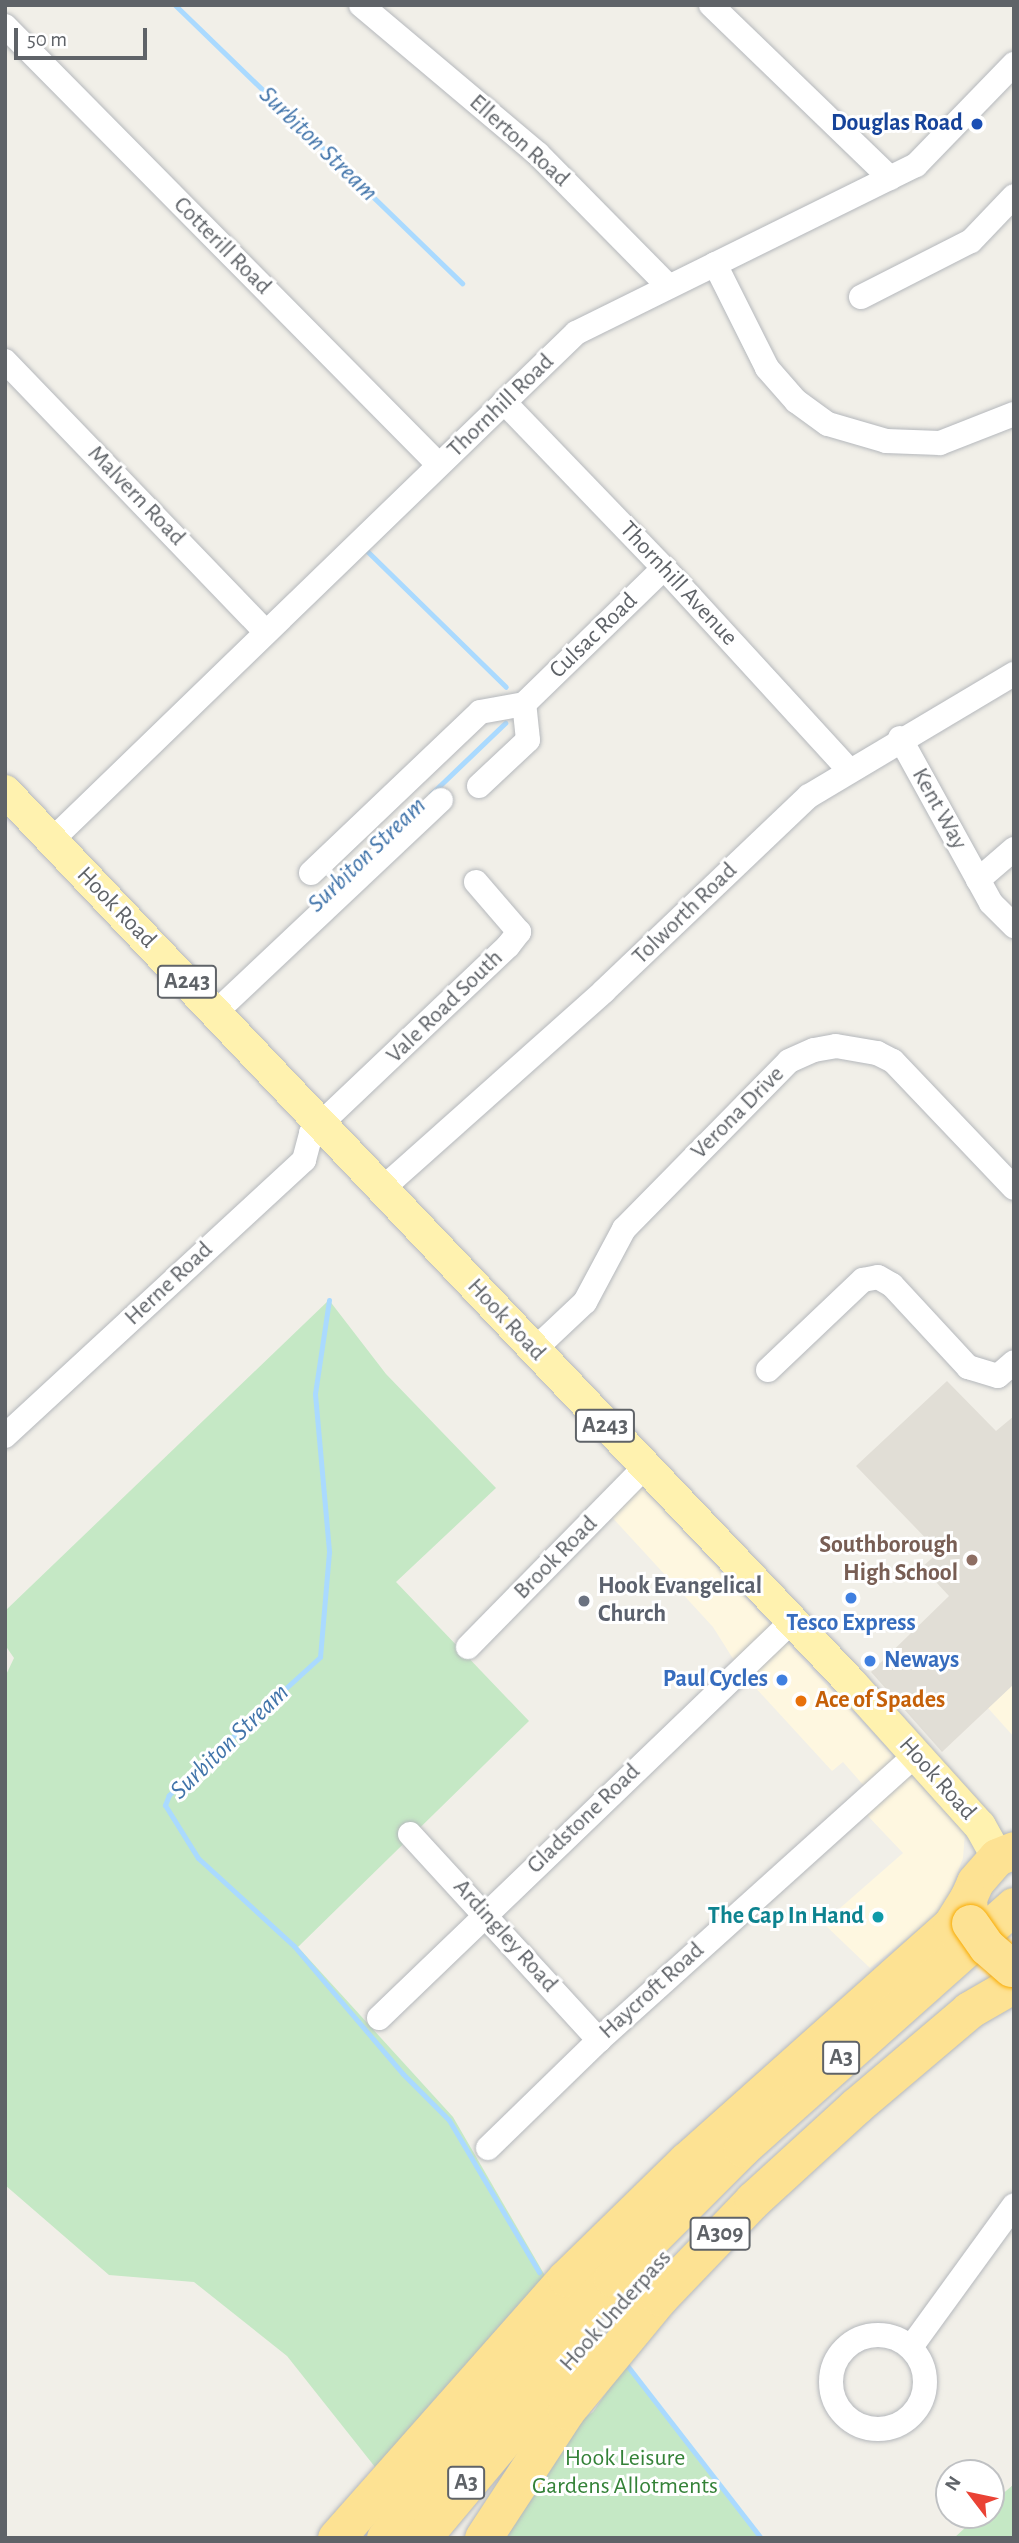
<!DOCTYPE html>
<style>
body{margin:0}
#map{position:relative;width:1019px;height:2543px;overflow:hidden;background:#f1efe8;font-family:"Alegreya Sans",sans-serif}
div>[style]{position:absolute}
.commercial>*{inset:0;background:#fef7e0}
.education>*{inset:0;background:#e1ded6}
.green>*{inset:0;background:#c5e8c5}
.stream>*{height:5px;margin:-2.5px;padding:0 2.5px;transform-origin:2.5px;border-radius:2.5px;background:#aadaff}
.roads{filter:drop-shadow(0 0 2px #b5b8bc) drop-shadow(0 0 2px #b5b8bc)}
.minor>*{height:24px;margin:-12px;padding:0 12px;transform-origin:12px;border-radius:12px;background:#fff}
.minor>.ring{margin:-12px;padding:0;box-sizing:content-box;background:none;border:24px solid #fff;border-radius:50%}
.major>*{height:32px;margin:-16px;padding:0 16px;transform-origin:16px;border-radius:16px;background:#fff2af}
.highway>*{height:37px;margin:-18.5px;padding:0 18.5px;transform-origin:18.5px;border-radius:18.5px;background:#fde293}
.bridges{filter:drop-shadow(0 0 2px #f9ab00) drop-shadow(0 0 2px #f9ab00)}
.highway-bridge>*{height:37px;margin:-18.5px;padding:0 18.5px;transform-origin:18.5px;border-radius:18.5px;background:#fde293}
.dots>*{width:19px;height:19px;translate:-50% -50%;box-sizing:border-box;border:4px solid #fff;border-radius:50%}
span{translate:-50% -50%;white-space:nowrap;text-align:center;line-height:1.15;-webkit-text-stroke:6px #fff;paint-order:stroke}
.shield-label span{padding:2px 5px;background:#fff;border:2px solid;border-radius:5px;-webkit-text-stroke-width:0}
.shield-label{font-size:23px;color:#5f6368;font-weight:700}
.transit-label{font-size:24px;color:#164399;font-weight:700}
.right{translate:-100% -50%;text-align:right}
.street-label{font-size:24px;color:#5f6368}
.education-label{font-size:24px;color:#785e54;font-weight:700}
.worship-label{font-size:24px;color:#5b616d;font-weight:700}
.left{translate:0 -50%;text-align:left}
.shop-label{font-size:24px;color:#366cbe;font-weight:700}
.food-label{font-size:24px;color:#c56008;font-weight:700}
.culture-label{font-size:24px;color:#0d838f;font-weight:700}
.park-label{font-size:24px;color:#348238}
.water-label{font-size:26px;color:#4174aa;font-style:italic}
.frame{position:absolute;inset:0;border:7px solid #5f6368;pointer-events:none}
.north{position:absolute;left:935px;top:2459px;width:70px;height:70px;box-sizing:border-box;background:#fff;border:2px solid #bfc1c3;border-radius:50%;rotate:302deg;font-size:19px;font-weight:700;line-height:28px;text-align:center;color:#5f6368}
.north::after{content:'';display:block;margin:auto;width:24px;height:32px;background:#ea4335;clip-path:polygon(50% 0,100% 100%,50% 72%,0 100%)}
.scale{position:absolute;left:14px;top:28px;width:133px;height:32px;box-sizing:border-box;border:4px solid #5f6368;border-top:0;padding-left:9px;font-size:21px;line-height:24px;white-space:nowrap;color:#5f6368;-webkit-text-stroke:5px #fff;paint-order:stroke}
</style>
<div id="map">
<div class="commercial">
<i style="clip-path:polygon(640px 1485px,965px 1833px,963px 1858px,944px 1908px,870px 1968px,823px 1923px,903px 1853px,867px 1815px,879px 1803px,843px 1762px,832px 1771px,742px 1673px,713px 1627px,610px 1515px)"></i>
<i style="clip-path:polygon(1014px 1684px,1014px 1737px,988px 1708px)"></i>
</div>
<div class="education">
<i style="clip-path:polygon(947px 1381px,996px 1431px,1014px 1416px,1014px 1684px,942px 1752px,871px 1672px,949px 1596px,922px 1567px,939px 1552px,856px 1466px)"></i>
</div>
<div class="green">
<i style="clip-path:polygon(329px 1300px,386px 1374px,496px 1488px,396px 1582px,529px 1721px,298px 1947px,453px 2117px,547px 2279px,375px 2467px,287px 2356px,194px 2282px,109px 2275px,5px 2185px,5px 1677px,14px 1658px,5px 1645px,5px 1611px)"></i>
<i style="clip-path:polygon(626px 2364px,761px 2538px,502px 2538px,582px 2419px,593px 2412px)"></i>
<i style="clip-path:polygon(1014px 2484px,1014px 2538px,954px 2538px,979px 2515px,991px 2515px,991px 2504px)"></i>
</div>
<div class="stream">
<i style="left:175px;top:5px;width:400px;rotate:44.1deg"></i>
<i style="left:365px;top:549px;width:197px;rotate:44.4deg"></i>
<i style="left:431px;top:794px;width:103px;rotate:-43.8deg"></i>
<i style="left:329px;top:1300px;width:95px;rotate:98.5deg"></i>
<i style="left:315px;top:1394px;width:159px;rotate:84.9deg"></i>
<i style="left:329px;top:1552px;width:105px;rotate:94.9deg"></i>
<i style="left:320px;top:1657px;width:205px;rotate:137.6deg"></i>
<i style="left:169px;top:1795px;width:11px;rotate:112deg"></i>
<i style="left:165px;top:1805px;width:62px;rotate:58.1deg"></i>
<i style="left:198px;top:1858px;width:130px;rotate:42.5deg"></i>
<i style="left:294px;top:1946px;width:168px;rotate:49.6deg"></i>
<i style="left:403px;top:2074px;width:65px;rotate:45deg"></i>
<i style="left:449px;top:2120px;width:177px;rotate:59.4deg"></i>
<i style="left:626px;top:2364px;width:220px;rotate:52.2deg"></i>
</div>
<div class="roads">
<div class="minor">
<i style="left:361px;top:5px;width:231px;rotate:40.1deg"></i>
<i style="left:538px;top:154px;width:185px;rotate:45.4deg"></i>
<i style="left:711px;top:5px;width:249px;rotate:44deg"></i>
<i style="left:5px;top:26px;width:617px;rotate:45.33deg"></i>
<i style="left:715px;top:264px;width:116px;rotate:63.4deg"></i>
<i style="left:767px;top:368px;width:44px;rotate:48.7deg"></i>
<i style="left:796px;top:401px;width:39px;rotate:36deg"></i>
<i style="left:828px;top:424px;width:60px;rotate:16.3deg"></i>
<i style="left:886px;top:441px;width:54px;rotate:2.1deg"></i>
<i style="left:940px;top:443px;width:79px;rotate:-21.4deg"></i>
<i style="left:861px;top:297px;width:123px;rotate:-27deg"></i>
<i style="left:971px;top:241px;width:62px;rotate:-46.3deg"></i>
<i style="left:5px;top:361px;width:376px;rotate:46.1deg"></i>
<i style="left:504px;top:402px;width:231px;rotate:46.1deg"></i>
<i style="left:664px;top:568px;width:273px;rotate:47.5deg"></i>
<i style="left:524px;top:704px;width:195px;rotate:-44.2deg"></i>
<i style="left:900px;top:738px;width:188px;rotate:61.1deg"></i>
<i style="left:991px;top:903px;width:33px;rotate:45deg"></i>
<i style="left:479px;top:786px;width:67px;rotate:-43.2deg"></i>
<i style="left:528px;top:740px;width:36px;rotate:-96deg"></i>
<i style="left:52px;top:840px;width:729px;rotate:-44.06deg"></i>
<i style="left:576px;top:333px;width:379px;rotate:-26.3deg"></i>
<i style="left:916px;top:165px;width:141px;rotate:-45.9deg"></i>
<i style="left:311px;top:873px;width:233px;rotate:-43.6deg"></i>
<i style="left:480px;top:712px;width:45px;rotate:-10.3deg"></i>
<i style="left:978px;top:880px;width:48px;rotate:-40.7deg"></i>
<i style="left:216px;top:1012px;width:309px;rotate:-43.3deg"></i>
<i style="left:382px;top:1189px;width:297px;rotate:-41.7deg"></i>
<i style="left:604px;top:991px;width:283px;rotate:-43.6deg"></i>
<i style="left:809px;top:796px;width:239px;rotate:-30.8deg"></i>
<i style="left:534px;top:1350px;width:70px;rotate:-43.3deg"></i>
<i style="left:585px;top:1302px;width:83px;rotate:-61.9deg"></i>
<i style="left:624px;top:1229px;width:235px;rotate:-45.5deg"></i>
<i style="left:789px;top:1061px;width:27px;rotate:-24deg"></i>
<i style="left:814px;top:1050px;width:22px;rotate:-10deg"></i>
<i style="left:836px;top:1046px;width:42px;rotate:9.7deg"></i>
<i style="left:877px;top:1053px;width:18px;rotate:27deg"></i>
<i style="left:893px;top:1061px;width:175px;rotate:46.4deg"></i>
<i style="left:768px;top:1370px;width:131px;rotate:-43.5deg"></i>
<i style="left:863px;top:1280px;width:15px;rotate:-11deg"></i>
<i style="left:878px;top:1277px;width:16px;rotate:30deg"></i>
<i style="left:892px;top:1285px;width:112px;rotate:47.2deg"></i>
<i style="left:968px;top:1367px;width:31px;rotate:17deg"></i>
<i style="left:998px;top:1376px;width:21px;rotate:-41deg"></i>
<i style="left:5px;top:1436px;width:407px;rotate:-42.7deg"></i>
<i style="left:304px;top:1160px;width:28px;rotate:-75deg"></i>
<i style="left:311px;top:1133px;width:272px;rotate:-43.5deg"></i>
<i style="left:508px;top:946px;width:18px;rotate:-52deg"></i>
<i style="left:519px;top:932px;width:66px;rotate:-130.7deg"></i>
<i style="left:468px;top:1647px;width:251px;rotate:-45.5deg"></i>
<i style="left:410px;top:1834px;width:280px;rotate:47.5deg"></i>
<i style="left:379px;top:2018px;width:571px;rotate:-43.87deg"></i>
<i style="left:488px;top:2148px;width:155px;rotate:-44.2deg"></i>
<i style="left:599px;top:2040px;width:426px;rotate:-42deg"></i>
<i class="ring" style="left:831px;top:2335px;width:70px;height:70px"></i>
<i style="left:911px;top:2347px;width:175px;rotate:-54deg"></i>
</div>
<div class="major">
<i style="left:5px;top:791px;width:1231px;rotate:46.51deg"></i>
<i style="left:852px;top:1684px;width:191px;rotate:48deg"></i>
<i style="left:980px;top:1826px;width:35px;rotate:61deg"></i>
</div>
<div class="highway">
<i style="left:970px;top:1922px;width:24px;rotate:-95deg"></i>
<i style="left:968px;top:1898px;width:17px;rotate:-66deg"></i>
<i style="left:975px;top:1882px;width:33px;rotate:-49deg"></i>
<i style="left:997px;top:1857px;width:18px;rotate:-22deg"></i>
<i style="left:336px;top:2538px;width:347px;rotate:-48.5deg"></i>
<i style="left:566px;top:2278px;width:168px;rotate:-44.3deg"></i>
<i style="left:686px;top:2161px;width:355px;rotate:-41.7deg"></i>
<i style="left:951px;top:1925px;width:32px;rotate:-58deg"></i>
<i style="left:385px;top:2538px;width:161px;rotate:-50.6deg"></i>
<i style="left:487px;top:2414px;width:185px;rotate:-47.4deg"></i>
<i style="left:612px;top:2278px;width:184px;rotate:-45deg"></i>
<i style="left:742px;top:2148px;width:364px;rotate:-41.7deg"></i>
<i style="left:422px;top:2538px;width:254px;rotate:-50.1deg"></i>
<i style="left:483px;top:2538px;width:152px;rotate:-56.8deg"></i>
<i style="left:566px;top:2411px;width:148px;rotate:-50.5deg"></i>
<i style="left:660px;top:2297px;width:134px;rotate:-46.2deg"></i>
<i style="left:753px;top:2200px;width:139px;rotate:-42.4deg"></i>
<i style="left:856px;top:2106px;width:148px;rotate:-40.3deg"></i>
<i style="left:969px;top:2010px;width:52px;rotate:-30deg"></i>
</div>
</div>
<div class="bridges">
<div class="highway-bridge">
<i style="left:970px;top:1923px;width:29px;rotate:55deg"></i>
<i style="left:987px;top:1947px;width:32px;rotate:41deg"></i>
</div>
</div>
<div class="dots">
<i style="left:977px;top:124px;background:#1a4fb4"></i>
<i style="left:972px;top:1560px;background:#8d6e63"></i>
<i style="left:851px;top:1598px;background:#3f7fe0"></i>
<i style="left:584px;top:1601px;background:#6b7280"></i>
<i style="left:870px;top:1661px;background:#3f7fe0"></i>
<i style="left:782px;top:1680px;background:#3f7fe0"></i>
<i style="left:801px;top:1701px;background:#e8710a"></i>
<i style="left:878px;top:1917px;background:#0f9aa8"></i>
</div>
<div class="shield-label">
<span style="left:187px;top:982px">A243</span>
<span style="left:605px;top:1426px">A243</span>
<span style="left:841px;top:2058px">A3</span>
<span style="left:720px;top:2234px">A309</span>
<span style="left:466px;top:2483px">A3</span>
</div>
<div class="transit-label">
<span class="right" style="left:963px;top:124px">Douglas Road</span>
</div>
<div class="street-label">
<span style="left:519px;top:141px;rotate:42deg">Ellerton Road</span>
<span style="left:222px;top:246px;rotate:45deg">Cotterill Road</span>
<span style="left:501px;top:406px;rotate:-44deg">Thornhill Road</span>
<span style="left:136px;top:496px;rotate:46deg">Malvern Road</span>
<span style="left:678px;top:584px;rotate:47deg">Thornhill Avenue</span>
<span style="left:594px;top:636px;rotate:-44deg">Culsac Road</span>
<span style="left:939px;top:809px;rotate:61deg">Kent Way</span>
<span style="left:116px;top:908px;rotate:46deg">Hook Road</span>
<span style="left:685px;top:914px;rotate:-44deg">Tolworth Road</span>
<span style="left:445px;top:1007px;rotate:-44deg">Vale Road South</span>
<span style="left:738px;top:1113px;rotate:-45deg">Verona Drive</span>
<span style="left:169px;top:1284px;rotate:-43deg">Herne Road</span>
<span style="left:506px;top:1320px;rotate:47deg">Hook Road</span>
<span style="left:556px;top:1558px;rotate:-45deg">Brook Road</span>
<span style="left:937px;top:1779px;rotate:48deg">Hook Road</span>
<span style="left:584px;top:1819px;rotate:-44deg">Gladstone Road</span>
<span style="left:505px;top:1936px;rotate:48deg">Ardingley Road</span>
<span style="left:652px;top:1991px;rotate:-42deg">Haycroft Road</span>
<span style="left:616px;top:2311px;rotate:-48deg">Hook Underpass</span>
</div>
<div class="education-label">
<span class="right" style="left:958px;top:1560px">Southborough<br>High School</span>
</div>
<div class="worship-label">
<span class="left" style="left:598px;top:1601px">Hook Evangelical<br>Church</span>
</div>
<div class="shop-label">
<span style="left:851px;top:1624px">Tesco Express</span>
<span class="left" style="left:884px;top:1661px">Neways</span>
<span class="right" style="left:768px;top:1680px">Paul Cycles</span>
</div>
<div class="food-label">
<span class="left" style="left:815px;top:1701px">Ace of Spades</span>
</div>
<div class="culture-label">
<span class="right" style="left:864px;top:1917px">The Cap In Hand</span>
</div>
<div class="park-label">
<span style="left:625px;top:2473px">Hook Leisure<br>Gardens Allotments</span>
</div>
<div class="water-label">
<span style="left:318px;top:144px;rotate:44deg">Surbiton Stream</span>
<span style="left:367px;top:855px;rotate:-44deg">Surbiton Stream</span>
<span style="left:230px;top:1742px;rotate:-44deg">Surbiton Stream</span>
</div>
<div class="frame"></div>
<div class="north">N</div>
<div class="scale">50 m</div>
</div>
